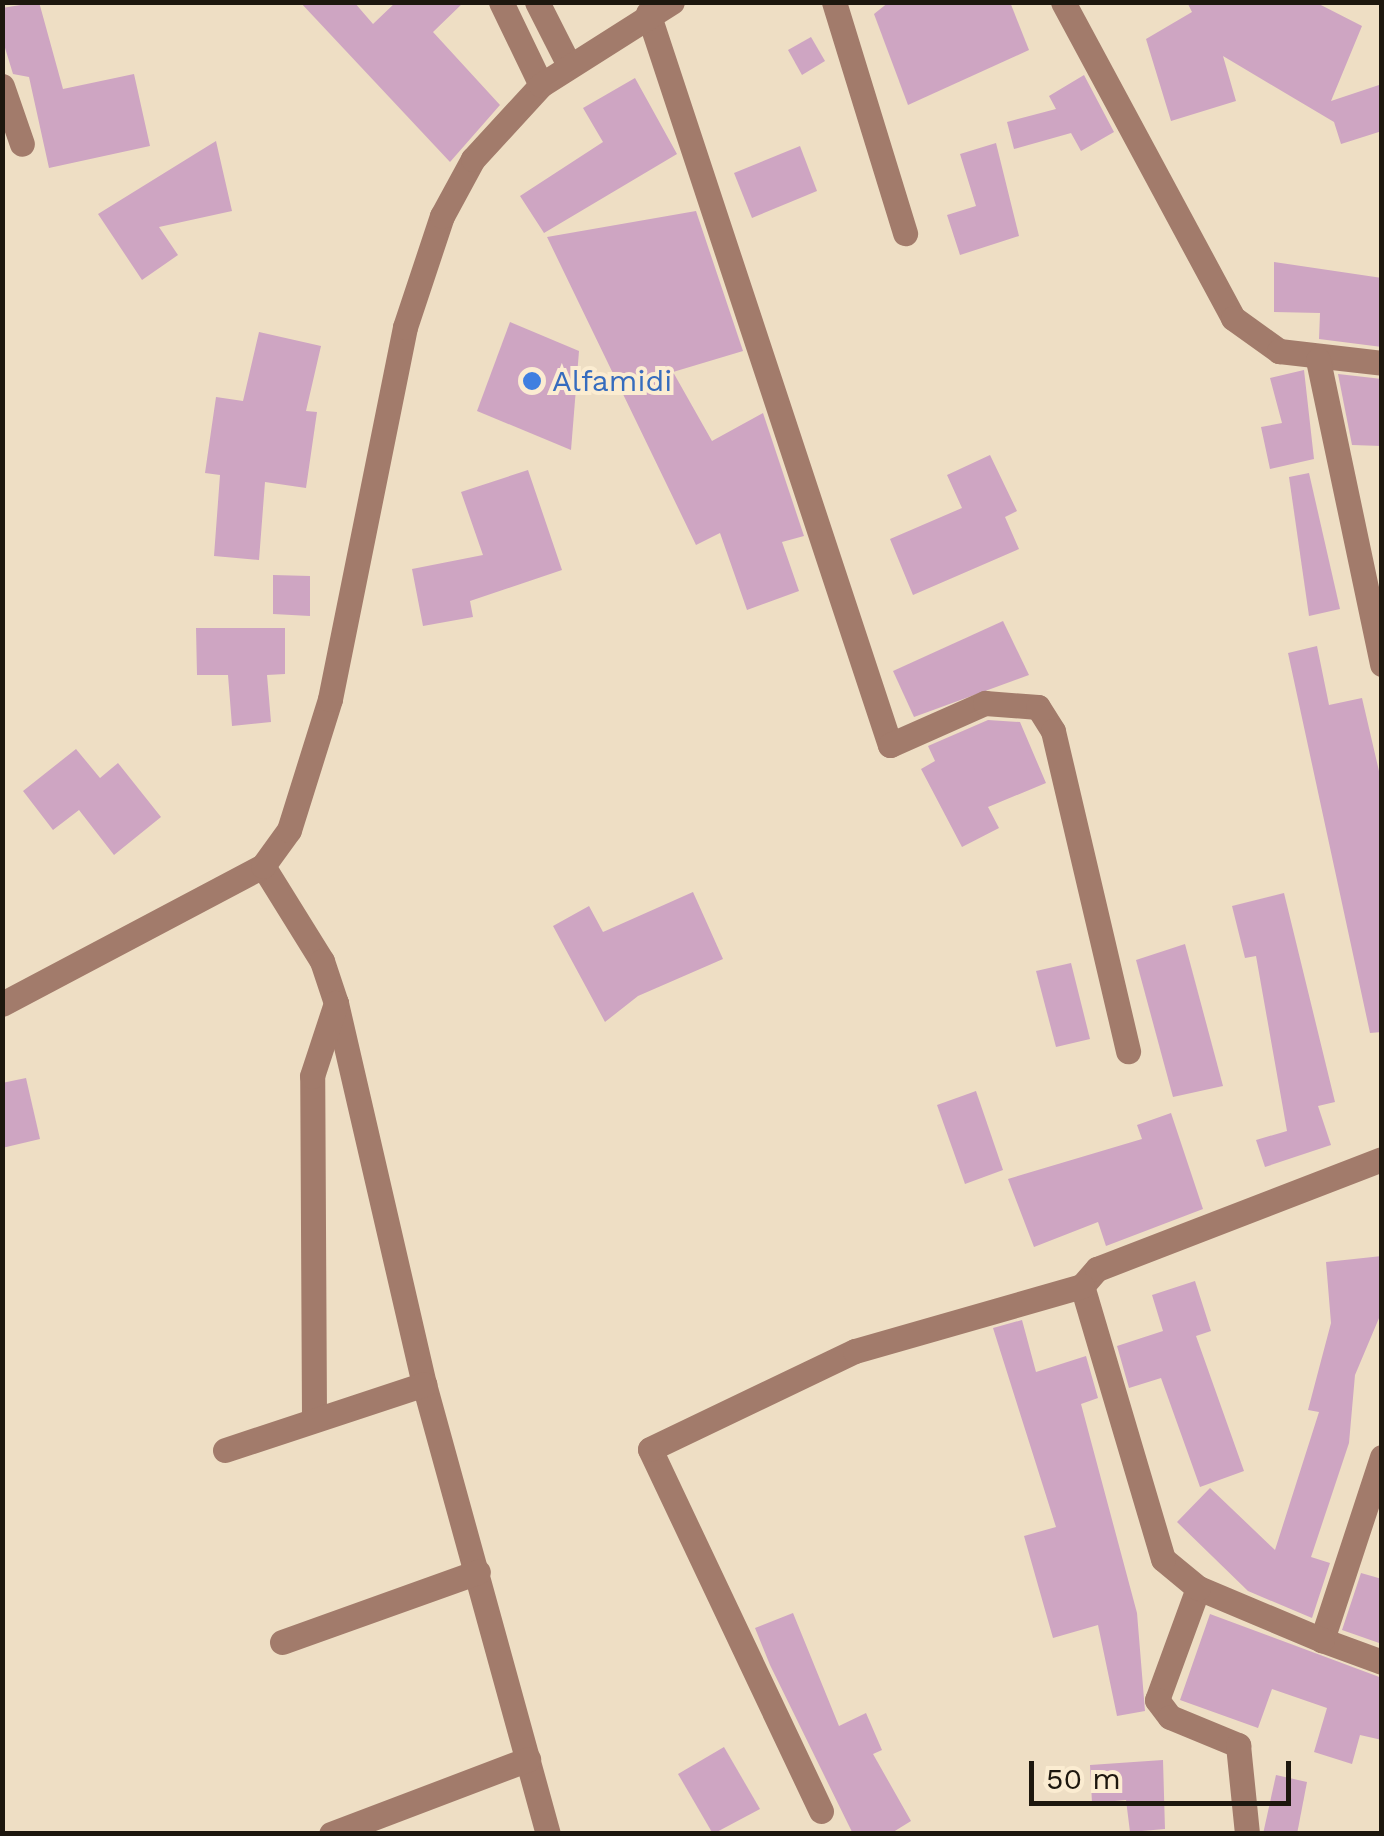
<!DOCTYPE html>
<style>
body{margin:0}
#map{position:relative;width:1384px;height:1836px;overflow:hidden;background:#eedec4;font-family:"Work Sans",sans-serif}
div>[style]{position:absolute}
.building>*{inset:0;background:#cea5c2}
.street>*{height:25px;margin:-12.5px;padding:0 12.5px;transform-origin:12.5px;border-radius:12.5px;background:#a27b6b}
.dots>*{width:28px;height:28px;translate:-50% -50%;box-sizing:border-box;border:5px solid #fbecd1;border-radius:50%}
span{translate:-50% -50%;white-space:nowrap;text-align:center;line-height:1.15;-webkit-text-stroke:8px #fbecd1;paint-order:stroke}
.shop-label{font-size:30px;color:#366cbe}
.left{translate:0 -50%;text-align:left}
.frame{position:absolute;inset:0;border:5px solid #1d170e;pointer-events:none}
.scale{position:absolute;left:1029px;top:1761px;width:262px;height:45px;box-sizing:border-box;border:5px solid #1d170e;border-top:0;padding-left:12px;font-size:30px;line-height:35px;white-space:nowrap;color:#1d170e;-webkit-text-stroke:8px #fbecd1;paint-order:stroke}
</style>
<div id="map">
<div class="building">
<i style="clip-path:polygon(39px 2px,63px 89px,134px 74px,150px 146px,49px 168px,29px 77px,13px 74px,2px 38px,2px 8px)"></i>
<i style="clip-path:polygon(300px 2px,354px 2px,373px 24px,396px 2px,464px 2px,433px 32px,500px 105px,450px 162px)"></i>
<i style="clip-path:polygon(889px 2px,1010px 2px,1029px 50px,908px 105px,874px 14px)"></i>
<i style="clip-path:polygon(1187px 2px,1315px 2px,1362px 26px,1331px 101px,1382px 84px,1382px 131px,1341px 144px,1334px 122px,1223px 56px,1236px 101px,1171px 121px,1146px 39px,1192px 12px)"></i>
<i style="clip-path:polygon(811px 37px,825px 61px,802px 75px,788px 50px)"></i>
<i style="clip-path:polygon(1084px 75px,1114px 132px,1081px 151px,1071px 133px,1014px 149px,1007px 122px,1056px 109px,1049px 96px)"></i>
<i style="clip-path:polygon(635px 78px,677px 154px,544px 233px,520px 196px,603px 142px,583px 108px)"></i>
<i style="clip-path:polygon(216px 141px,232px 211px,159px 227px,178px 255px,142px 280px,98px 214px)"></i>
<i style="clip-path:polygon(996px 143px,1019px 236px,960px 255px,947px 215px,976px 206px,960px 154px)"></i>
<i style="clip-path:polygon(800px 146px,817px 191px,752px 218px,734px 173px)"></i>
<i style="clip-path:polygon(696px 211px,743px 351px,673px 372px,712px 441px,763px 413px,804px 536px,782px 542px,799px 591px,747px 610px,720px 533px,696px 545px,547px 237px)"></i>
<i style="clip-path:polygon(1274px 262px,1382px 278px,1382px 347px,1319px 339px,1320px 313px,1274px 312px)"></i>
<i style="clip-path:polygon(510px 322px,579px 351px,571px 450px,477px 411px)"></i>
<i style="clip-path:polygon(259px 332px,321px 346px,306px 411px,317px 412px,306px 488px,265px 482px,259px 560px,214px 556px,220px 475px,205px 473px,216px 397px,243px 401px)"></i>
<i style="clip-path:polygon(1304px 370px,1314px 459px,1270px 469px,1261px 427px,1282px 423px,1270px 378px)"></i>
<i style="clip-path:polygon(1338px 374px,1382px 379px,1382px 446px,1352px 445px)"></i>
<i style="clip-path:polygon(990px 455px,1017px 511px,1005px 517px,1019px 549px,913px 595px,890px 539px,962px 508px,947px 475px)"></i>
<i style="clip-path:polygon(528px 470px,562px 570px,470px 601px,473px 617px,423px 626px,412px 569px,483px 555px,461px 492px)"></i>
<i style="clip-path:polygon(1309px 473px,1340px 609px,1309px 616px,1289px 477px)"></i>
<i style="clip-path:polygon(273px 575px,310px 576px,310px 616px,273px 614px)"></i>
<i style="clip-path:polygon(1003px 621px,1029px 675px,914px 717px,893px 671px)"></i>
<i style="clip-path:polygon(196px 628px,285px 628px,285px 674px,267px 675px,271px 722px,232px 726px,228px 675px,197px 675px)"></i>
<i style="clip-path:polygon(1317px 646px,1329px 705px,1362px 698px,1382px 784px,1382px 1032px,1370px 1033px,1288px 653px)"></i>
<i style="clip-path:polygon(988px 720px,1020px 722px,1046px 783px,988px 807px,999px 828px,962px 847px,921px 769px,935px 761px,928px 746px)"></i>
<i style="clip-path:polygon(76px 749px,100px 778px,118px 763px,161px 817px,114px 855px,79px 810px,53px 830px,23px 791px)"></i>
<i style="clip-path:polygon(693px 892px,723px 959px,638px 996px,605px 1022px,553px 926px,589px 906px,603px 932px)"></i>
<i style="clip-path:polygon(1284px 893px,1335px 1102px,1318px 1106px,1331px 1145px,1265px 1167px,1256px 1140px,1287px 1131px,1256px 956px,1245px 958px,1232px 906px)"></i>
<i style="clip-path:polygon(1185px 944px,1223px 1086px,1173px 1097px,1136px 960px)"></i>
<i style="clip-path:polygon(1071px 963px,1090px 1039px,1056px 1047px,1036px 971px)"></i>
<i style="clip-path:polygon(26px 1078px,40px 1139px,2px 1148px,2px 1083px)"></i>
<i style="clip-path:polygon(976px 1091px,1003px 1170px,965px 1184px,937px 1105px)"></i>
<i style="clip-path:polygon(1171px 1113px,1203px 1209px,1106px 1246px,1098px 1222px,1034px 1247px,1008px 1179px,1142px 1139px,1137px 1125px)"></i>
<i style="clip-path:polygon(1382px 1256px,1382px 1311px,1355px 1375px,1349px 1443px,1311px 1557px,1330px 1563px,1312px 1618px,1248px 1591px,1177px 1522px,1210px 1488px,1275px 1550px,1319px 1412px,1308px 1410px,1331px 1323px,1326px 1262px)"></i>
<i style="clip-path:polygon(1195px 1281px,1211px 1331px,1196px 1336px,1244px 1471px,1200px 1487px,1161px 1378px,1129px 1388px,1117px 1346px,1163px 1331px,1152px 1295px)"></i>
<i style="clip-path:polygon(1022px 1320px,1036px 1372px,1086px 1356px,1098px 1398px,1081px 1404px,1137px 1613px,1145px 1711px,1117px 1716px,1098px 1625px,1053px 1638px,1024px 1536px,1056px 1527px,993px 1328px)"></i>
<i style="clip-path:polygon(1361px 1573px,1382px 1579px,1382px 1644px,1342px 1630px)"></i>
<i style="clip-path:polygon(793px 1613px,839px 1726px,866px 1713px,882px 1750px,873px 1754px,911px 1821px,890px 1834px,853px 1834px,770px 1665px,755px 1628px)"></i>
<i style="clip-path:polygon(1210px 1614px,1382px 1678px,1382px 1740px,1360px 1735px,1352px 1764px,1314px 1752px,1327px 1708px,1272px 1689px,1258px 1728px,1180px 1700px)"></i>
<i style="clip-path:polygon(724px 1747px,760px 1809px,713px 1834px,678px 1774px)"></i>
<i style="clip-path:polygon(1163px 1760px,1165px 1829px,1130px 1832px,1126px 1800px,1092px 1803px,1090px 1765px)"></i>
<i style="clip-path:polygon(1276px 1775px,1307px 1782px,1297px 1834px,1263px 1834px)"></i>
</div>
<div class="street">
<i style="left:501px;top:2px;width:92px;rotate:64.3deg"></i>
<i style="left:537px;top:2px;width:71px;rotate:63.1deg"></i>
<i style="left:834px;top:2px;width:242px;rotate:72.9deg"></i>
<i style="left:1063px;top:2px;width:359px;rotate:61.7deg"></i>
<i style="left:1233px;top:318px;width:57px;rotate:35.7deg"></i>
<i style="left:1279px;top:351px;width:104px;rotate:6.6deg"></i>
<i style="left:648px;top:13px;width:771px;rotate:71.71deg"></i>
<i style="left:890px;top:745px;width:104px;rotate:-23.9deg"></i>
<i style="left:985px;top:703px;width:53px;rotate:4.3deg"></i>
<i style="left:1038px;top:707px;width:28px;rotate:58deg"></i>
<i style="left:1053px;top:731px;width:329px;rotate:76.8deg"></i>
<i style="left:2px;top:86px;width:61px;rotate:71deg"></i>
<i style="left:1318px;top:360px;width:311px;rotate:78.1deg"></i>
<i style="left:263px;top:866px;width:112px;rotate:58.2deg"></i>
<i style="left:322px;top:961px;width:44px;rotate:71.6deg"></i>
<i style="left:336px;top:1003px;width:391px;rotate:77deg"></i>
<i style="left:424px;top:1384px;width:467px;rotate:74.6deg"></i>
<i style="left:2px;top:1004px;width:295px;rotate:-27.9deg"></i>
<i style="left:263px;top:866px;width:44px;rotate:-54.2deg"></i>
<i style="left:289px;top:830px;width:137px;rotate:-72.6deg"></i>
<i style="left:330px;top:699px;width:379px;rotate:-78.6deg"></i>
<i style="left:405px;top:327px;width:117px;rotate:-71.6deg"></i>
<i style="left:442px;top:216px;width:65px;rotate:-61.5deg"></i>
<i style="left:473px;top:159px;width:100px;rotate:-47.4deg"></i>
<i style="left:541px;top:85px;width:155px;rotate:-32.4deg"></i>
<i style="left:314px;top:1417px;width:341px;rotate:-90.3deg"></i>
<i style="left:312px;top:1076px;width:77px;rotate:-71.8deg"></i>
<i style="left:225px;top:1450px;width:210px;rotate:-18.3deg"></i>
<i style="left:1382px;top:1457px;width:193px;rotate:108.2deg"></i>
<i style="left:1322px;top:1640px;width:64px;rotate:20.1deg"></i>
<i style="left:1198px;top:1588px;width:119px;rotate:110.1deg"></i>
<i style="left:1157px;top:1700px;width:21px;rotate:53deg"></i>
<i style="left:1170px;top:1717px;width:74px;rotate:22.4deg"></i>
<i style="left:1238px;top:1745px;width:89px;rotate:84.2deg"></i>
<i style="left:1322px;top:1640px;width:134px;rotate:-157.2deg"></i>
<i style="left:1198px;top:1588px;width:45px;rotate:-140.4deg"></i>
<i style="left:1163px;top:1559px;width:285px;rotate:-106.5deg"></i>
<i style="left:1082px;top:1286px;width:23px;rotate:-49deg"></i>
<i style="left:1097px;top:1269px;width:305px;rotate:-21.1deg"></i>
<i style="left:282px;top:1642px;width:208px;rotate:-19.7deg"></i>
<i style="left:821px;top:1811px;width:400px;rotate:-115.3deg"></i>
<i style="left:650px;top:1449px;width:227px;rotate:-25.6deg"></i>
<i style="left:855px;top:1351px;width:236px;rotate:-16deg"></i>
<i style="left:331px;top:1834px;width:211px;rotate:-20.8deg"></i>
</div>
<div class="dots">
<i style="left:532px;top:381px;background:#3f7fe0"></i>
</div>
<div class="shop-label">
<span class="left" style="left:552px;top:381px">Alfamidi</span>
</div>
<div class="frame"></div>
<div class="scale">50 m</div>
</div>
